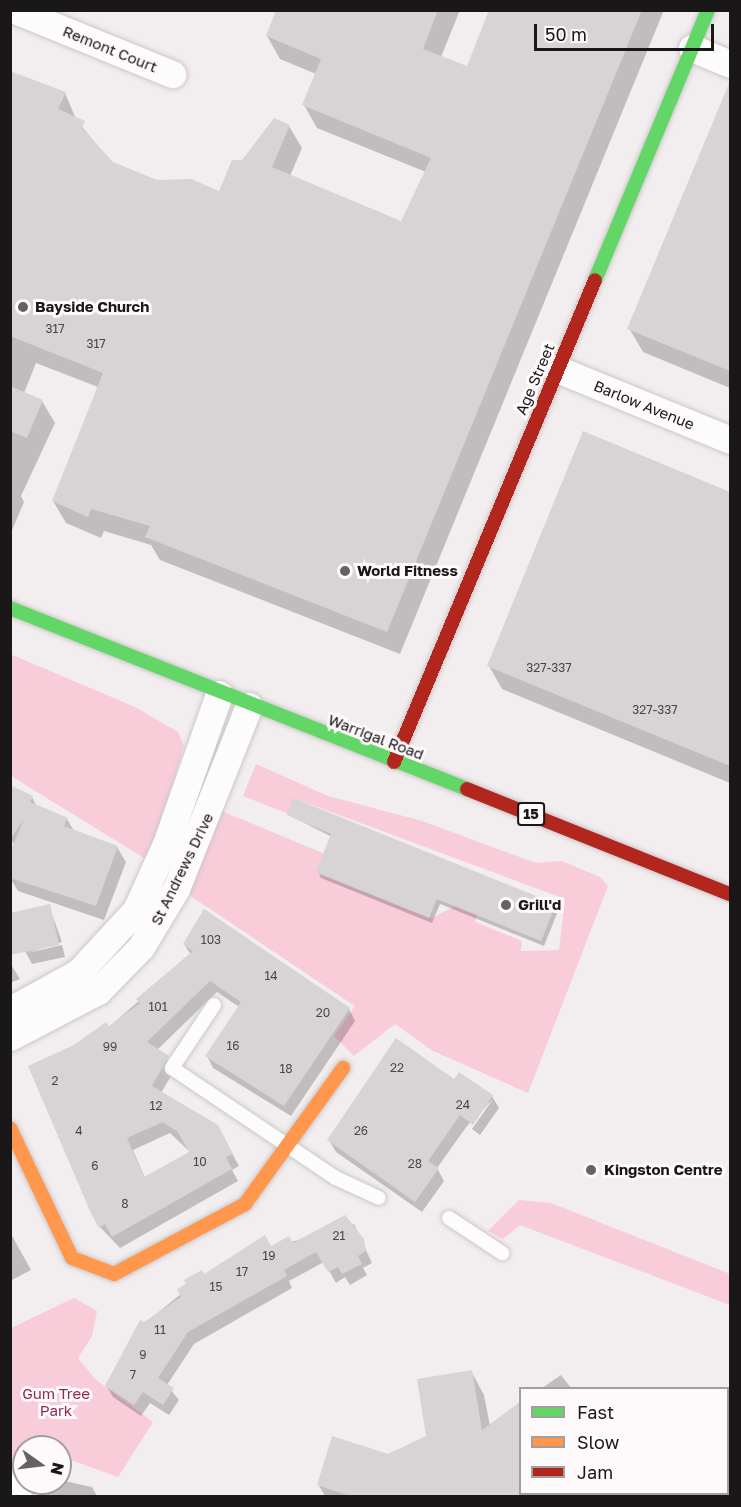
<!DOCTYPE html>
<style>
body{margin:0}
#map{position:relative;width:741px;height:1507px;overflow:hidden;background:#f2edee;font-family:"Golos Text",sans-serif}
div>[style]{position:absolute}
.green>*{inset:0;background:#f8ccd9}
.shadow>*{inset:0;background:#0003}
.building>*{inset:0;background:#d8d3d4}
.roads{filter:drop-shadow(0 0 2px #ccc7c8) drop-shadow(0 0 2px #ccc7c8)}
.lane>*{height:14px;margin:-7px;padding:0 7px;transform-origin:7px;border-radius:7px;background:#fdfcfc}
.street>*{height:27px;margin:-13.5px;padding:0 13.5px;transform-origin:13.5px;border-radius:13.5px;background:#fdfcfc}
.fast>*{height:14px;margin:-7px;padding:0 7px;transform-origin:7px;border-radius:7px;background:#63d668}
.slow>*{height:14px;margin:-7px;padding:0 7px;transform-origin:7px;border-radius:7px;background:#ff974d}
.jam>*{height:14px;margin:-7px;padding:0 7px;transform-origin:7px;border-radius:7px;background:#b3261e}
.dots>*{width:16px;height:16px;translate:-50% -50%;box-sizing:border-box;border:3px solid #fef9fb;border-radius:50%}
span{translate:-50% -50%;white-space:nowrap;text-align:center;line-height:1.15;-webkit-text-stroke:6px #fef9fb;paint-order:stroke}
.number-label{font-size:12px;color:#4a4647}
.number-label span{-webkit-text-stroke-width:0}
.shield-label span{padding:2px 4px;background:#fef9fb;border:2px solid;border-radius:4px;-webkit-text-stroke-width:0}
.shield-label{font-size:14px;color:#1a1718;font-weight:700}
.street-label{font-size:15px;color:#1a1718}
.poi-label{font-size:15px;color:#1a1718;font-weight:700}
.left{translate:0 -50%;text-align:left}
.park-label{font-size:15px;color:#922953}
.frame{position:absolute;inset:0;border:12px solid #1a1718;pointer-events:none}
.legend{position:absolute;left:519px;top:1387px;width:210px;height:108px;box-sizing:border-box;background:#fef9fb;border:2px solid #a39fa0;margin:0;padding:8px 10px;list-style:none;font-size:18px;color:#1a1718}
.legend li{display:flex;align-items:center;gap:12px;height:30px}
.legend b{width:30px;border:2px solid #a39fa0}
.north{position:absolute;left:12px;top:1435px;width:60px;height:60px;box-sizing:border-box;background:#fef9fb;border:2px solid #a39fa0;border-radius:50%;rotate:104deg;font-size:16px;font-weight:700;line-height:24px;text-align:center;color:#1a1718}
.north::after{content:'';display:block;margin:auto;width:21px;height:27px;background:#666263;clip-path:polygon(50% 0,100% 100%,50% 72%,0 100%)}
.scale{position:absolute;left:534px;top:24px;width:180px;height:27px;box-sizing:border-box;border:3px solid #1a1718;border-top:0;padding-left:8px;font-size:18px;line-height:21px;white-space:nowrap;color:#1a1718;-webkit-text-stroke:4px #fef9fb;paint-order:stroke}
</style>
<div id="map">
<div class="green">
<i style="clip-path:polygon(10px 654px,135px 707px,178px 732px,184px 746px,149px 861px,11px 776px)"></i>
<i style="clip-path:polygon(256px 764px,328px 796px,422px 821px,536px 863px,562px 861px,600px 877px,608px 886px,528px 1093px,433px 1051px,395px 1024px,354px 1056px,334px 1036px,355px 1006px,183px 891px,219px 810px,325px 854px,318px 874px,432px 918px,455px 906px,477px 915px,475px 922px,522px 941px,521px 951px,559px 950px,565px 899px,296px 799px,289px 814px,243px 796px)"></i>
<i style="clip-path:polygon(519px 1200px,551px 1203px,730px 1274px,730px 1305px,520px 1225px,503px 1239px,488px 1231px)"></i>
<i style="clip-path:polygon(74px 1298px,97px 1311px,92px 1336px,78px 1358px,95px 1379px,153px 1422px,118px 1477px,60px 1456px,60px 1447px,24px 1447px,24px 1468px,11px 1478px,11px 1328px)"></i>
</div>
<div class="shadow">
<i style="clip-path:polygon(278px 10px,460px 10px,441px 57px,468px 68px,491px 10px,664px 10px,400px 654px,160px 560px,151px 545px,104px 531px,101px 538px,66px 523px,53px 501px,98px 387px,36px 363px,24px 393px,42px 401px,55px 423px,21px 496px,24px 502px,10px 535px,10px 72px,65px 93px,76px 119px,112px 164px,157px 181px,220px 193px,242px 161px,289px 126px,302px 148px,290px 176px,402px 222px,426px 172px,317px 128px,304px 105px,316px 74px,280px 59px,267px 36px)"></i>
<i style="clip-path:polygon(724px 100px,730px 102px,730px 388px,643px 352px,629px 328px)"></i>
<i style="clip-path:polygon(584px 433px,730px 493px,730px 783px,502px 689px,489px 666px)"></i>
<i style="clip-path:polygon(10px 787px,32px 797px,37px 807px,67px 819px,74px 831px,117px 847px,126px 862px,104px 920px,18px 891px,10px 878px,15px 844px,10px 841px)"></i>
<i style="clip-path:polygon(289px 815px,555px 905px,558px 911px,544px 946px,440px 904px,432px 923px,321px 878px,318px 872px,332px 837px)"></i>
<i style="clip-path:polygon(49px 906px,62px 942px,27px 953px,62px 945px,65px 957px,32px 964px,25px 951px)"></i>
<i style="clip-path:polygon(evenodd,184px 944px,349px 1009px,355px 1021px,291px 1116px,213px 1068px,207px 1056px,239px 1007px,217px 992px,157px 1050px,175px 1069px,161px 1093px,217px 1126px,239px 1166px,232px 1170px,238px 1181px,120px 1248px,100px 1227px,108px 1028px,191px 955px,184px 944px,170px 1133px,191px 1153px,145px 1178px,133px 1150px,170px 1133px)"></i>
<i style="clip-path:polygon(10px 963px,20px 979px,10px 983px)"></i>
<i style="clip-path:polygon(459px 1074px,492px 1096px,499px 1108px,480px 1135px,472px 1129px,493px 1099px,467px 1126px,437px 1168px,444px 1181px,422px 1212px,336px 1152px,329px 1140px,455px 1081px)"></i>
<i style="clip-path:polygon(354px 1224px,372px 1263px,363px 1268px,367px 1275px,350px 1285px,345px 1277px,336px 1283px,324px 1262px,289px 1281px,292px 1288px,194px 1344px,167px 1385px,179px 1400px,169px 1415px,150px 1403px,141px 1416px,113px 1397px,106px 1385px,144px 1324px,203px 1276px,270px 1248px)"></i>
<i style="clip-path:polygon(10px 1232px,31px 1270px,10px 1281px)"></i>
<i style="clip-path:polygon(471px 1371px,484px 1395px,490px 1426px,520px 1404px,520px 1494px,643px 1496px,325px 1496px,318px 1484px,428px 1437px)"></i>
<i style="clip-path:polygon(561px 1375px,571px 1388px,542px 1388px)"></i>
<i style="clip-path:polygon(60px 1480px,92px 1487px,97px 1496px,38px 1496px,41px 1483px)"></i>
</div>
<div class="building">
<i style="clip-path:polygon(276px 10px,438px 10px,423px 49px,467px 66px,489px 10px,642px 10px,387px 632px,145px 537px,150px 526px,91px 509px,88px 517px,52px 501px,103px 373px,10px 336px,10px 71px,66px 92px,58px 109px,85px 121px,82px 128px,113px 162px,157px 180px,191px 179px,219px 191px,232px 160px,242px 160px,274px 118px,290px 125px,272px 167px,401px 221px,431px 158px,302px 105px,321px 59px,266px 36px)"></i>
<i style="clip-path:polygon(730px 81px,730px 371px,627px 329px)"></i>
<i style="clip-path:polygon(10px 386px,43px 400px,27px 438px,10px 431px)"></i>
<i style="clip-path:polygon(583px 431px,730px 492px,730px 766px,487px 666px)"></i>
<i style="clip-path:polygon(10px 785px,33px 796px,30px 802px,68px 818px,64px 826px,118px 846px,96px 906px,10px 878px,10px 852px,24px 819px,10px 840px)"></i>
<i style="clip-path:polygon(293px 798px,556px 904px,541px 941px,437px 899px,429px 918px,316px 872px,331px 834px,287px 815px)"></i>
<i style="clip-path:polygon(50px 904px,59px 945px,10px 955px,10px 913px)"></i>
<i style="clip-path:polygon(evenodd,204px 909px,350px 1008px,284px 1106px,205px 1056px,241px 1002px,210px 981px,147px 1042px,169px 1056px,152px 1086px,218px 1125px,233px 1154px,226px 1157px,232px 1169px,112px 1237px,105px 1224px,99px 1228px,90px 1211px,28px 1066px,74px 1045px,106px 1022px,109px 1026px,140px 1003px,136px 999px,193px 951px,183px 944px,204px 909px,163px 1122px,178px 1132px,189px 1152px,144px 1177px,127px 1138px,163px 1122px)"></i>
<i style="clip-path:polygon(396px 1038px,454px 1079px,459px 1072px,493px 1095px,473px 1125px,460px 1115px,428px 1161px,439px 1168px,415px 1202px,327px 1140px)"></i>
<i style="clip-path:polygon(345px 1215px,364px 1239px,366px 1251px,358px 1256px,362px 1264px,342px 1274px,338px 1267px,328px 1272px,316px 1252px,284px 1270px,287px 1276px,188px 1332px,158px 1378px,174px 1388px,163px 1405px,143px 1392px,134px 1405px,105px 1386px,140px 1320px,144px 1322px,181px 1297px,177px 1289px,186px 1284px,184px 1280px,202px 1270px,204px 1274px,265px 1235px,271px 1246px,289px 1236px,293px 1243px)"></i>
<i style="clip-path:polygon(472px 1370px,482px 1430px,520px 1402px,520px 1497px,353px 1497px,317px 1485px,332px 1436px,388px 1454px,426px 1436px,417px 1379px)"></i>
</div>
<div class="roads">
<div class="lane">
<i style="left:214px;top:1005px;width:76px;rotate:123.7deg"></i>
<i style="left:172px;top:1068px;width:197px;rotate:33.9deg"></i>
<i style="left:336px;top:1178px;width:47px;rotate:24.9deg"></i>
<i style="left:449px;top:1218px;width:64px;rotate:33.4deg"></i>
</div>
<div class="street">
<i style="left:15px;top:10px;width:170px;rotate:22.2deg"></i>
<i style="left:692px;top:48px;width:41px;rotate:22.8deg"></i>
<i style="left:557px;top:369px;width:187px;rotate:22.3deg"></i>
<i style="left:10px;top:1010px;width:79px;rotate:-28.8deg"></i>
<i style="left:79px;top:972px;width:84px;rotate:-47.4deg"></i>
<i style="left:136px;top:910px;width:72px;rotate:-65.6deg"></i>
<i style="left:166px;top:844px;width:159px;rotate:-70.5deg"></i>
<i style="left:10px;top:1037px;width:99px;rotate:-27.6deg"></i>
<i style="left:98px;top:991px;width:62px;rotate:-45.7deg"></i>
<i style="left:141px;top:947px;width:68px;rotate:-58.9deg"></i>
<i style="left:176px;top:889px;width:197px;rotate:-68.3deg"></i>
<i style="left:16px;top:1496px;width:13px;rotate:-72deg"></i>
</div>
<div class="fast">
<i style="left:595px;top:280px;width:293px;rotate:-67.3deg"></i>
<i style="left:10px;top:608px;width:492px;rotate:21.6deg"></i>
</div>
<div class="slow">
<i style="left:10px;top:1128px;width:144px;rotate:64.5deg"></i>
<i style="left:72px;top:1258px;width:45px;rotate:20.9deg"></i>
<i style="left:114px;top:1274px;width:149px;rotate:-28.1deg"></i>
<i style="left:245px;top:1204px;width:168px;rotate:-54.2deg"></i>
</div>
<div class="jam">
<i style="left:394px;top:762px;width:522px;rotate:-67.36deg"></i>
<i style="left:467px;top:789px;width:283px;rotate:21.8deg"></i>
</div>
</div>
<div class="dots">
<i style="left:23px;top:307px;background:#666263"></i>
<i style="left:345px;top:571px;background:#666263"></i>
<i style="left:506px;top:905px;background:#666263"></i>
<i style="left:591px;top:1170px;background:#666263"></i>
</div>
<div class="number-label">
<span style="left:55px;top:329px">317</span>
<span style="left:96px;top:344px">317</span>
<span style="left:549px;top:668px">327-337</span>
<span style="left:655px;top:710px">327-337</span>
<span style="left:211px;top:940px">103</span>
<span style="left:271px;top:976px">14</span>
<span style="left:158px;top:1007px">101</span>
<span style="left:323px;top:1013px">20</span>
<span style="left:233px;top:1046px">16</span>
<span style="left:110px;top:1047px">99</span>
<span style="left:397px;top:1068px">22</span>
<span style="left:286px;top:1069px">18</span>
<span style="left:55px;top:1081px">2</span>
<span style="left:463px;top:1105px">24</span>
<span style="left:156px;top:1106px">12</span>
<span style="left:79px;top:1131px">4</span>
<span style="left:361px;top:1131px">26</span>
<span style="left:200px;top:1162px">10</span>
<span style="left:415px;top:1164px">28</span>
<span style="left:95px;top:1166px">6</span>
<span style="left:125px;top:1204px">8</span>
<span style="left:339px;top:1236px">21</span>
<span style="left:269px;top:1256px">19</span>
<span style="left:242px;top:1272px">17</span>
<span style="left:216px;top:1287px">15</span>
<span style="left:160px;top:1330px">11</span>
<span style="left:143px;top:1355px">9</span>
<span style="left:133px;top:1375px">7</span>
</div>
<div class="shield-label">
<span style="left:531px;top:814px">15</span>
</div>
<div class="street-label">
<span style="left:110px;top:49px;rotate:22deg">Remont Court</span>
<span style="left:535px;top:379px;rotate:-67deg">Age Street</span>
<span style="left:644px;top:405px;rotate:22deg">Barlow Avenue</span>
<span style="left:376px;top:737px;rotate:21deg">Warrigal Road</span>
<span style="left:182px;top:869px;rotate:-64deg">St Andrews Drive</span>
</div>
<div class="poi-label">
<span class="left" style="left:35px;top:307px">Bayside Church</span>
<span class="left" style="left:357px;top:571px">World Fitness</span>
<span class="left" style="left:518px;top:905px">Grill'd</span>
<span class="left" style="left:604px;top:1170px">Kingston Centre</span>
</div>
<div class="park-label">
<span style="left:56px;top:1402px">Gum Tree<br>Park</span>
</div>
<div class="frame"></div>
<ul class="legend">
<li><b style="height:8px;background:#63d668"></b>Fast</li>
<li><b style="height:8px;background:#ff974d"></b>Slow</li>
<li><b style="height:8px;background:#b3261e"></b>Jam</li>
</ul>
<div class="north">N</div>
<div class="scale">50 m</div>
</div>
